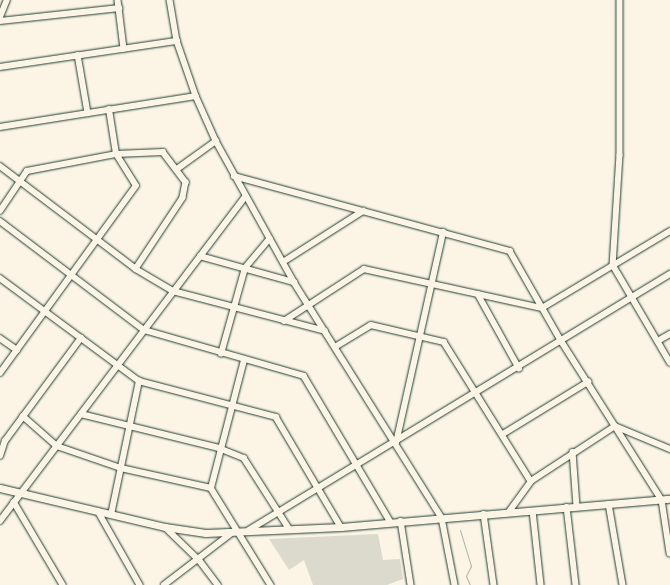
<!DOCTYPE html>
<style>
body{margin:0}
#map{position:relative;width:670px;height:585px;overflow:hidden;background:#fcf5e5;font-family:"Gochi Hand",sans-serif}
div>[style]{position:absolute}
.green>*{inset:0;background:#dcdacc}
.stream>*{height:1px;margin:-0.5px;padding:0 0.5px;transform-origin:0.5px;border-radius:0.5px;background:#aeb3a7}
.roads{filter:drop-shadow(0 0 1px #1f3d34) drop-shadow(0 0 1px #1f3d34)}
.minor>*{height:5.5px;margin:-2.75px;padding:0 2.75px;transform-origin:2.75px;border-radius:2.75px;background:#fcf5e5}
.major>*{height:7px;margin:-3.5px;padding:0 3.5px;transform-origin:3.5px;border-radius:3.5px;background:#fcf5e5}
span{translate:-50% -50%;white-space:nowrap;text-align:center;line-height:1.15;-webkit-text-stroke:4px #fcf5e5;paint-order:stroke}
</style>
<div id="map">
<div class="green">
<i style="clip-path:polygon(378px 534px,383px 560px,400px 559px,403px 579px,387px 585px,313px 585px,304px 560px,289px 570px,269px 539px)"></i>
</div>
<div class="stream">
<i style="left:460px;top:530px;width:38px;rotate:73deg"></i>
<i style="left:471px;top:566px;width:11px;rotate:117deg"></i>
<i style="left:466px;top:576px;width:10px;rotate:66deg"></i>
</div>
<div class="roads">
<div class="minor">
<i style="left:118px;top:0;width:49px;rotate:83deg"></i>
<i style="left:170px;top:0;width:42px;rotate:80.3deg"></i>
<i style="left:177px;top:41px;width:58px;rotate:70.9deg"></i>
<i style="left:196px;top:96px;width:49px;rotate:66deg"></i>
<i style="left:216px;top:141px;width:161px;rotate:61deg"></i>
<i style="left:294px;top:282px;width:279px;rotate:57.9deg"></i>
<i style="left:442px;top:518px;width:68px;rotate:79deg"></i>
<i style="left:620px;top:0;width:155px;rotate:90deg"></i>
<i style="left:620px;top:155px;width:110px;rotate:93.6deg"></i>
<i style="left:613px;top:265px;width:113px;rotate:59.6deg"></i>
<i style="left:0;top:17px;width:18px;rotate:-68deg"></i>
<i style="left:0;top:21px;width:120px;rotate:-6.2deg"></i>
<i style="left:78px;top:55px;width:59px;rotate:80.2deg"></i>
<i style="left:0;top:67px;width:179px;rotate:-8.4deg"></i>
<i style="left:0;top:127px;width:198px;rotate:-9deg"></i>
<i style="left:0;top:166px;width:171px;rotate:37.1deg"></i>
<i style="left:136px;top:269px;width:43px;rotate:30.7deg"></i>
<i style="left:173px;top:291px;width:157px;rotate:14.7deg"></i>
<i style="left:177px;top:169px;width:48px;rotate:-35.7deg"></i>
<i style="left:234px;top:176px;width:286px;rotate:15.2deg"></i>
<i style="left:510px;top:251px;width:105px;rotate:60.3deg"></i>
<i style="left:562px;top:342px;width:187px;rotate:57.7deg"></i>
<i style="left:662px;top:500px;width:54px;rotate:81.4deg"></i>
<i style="left:0;top:211px;width:48px;rotate:-56deg"></i>
<i style="left:27px;top:171px;width:91px;rotate:-10.8deg"></i>
<i style="left:116px;top:154px;width:47px;rotate:-2.4deg"></i>
<i style="left:163px;top:152px;width:38px;rotate:53deg"></i>
<i style="left:186px;top:182px;width:16px;rotate:101deg"></i>
<i style="left:183px;top:198px;width:85px;rotate:123.5deg"></i>
<i style="left:0;top:221px;width:181px;rotate:37.1deg"></i>
<i style="left:144px;top:330px;width:166px;rotate:16deg"></i>
<i style="left:304px;top:376px;width:169px;rotate:59.3deg"></i>
<i style="left:200px;top:256px;width:98px;rotate:15.5deg"></i>
<i style="left:283px;top:262px;width:95px;rotate:-32.5deg"></i>
<i style="left:0;top:278px;width:173px;rotate:36.5deg"></i>
<i style="left:139px;top:381px;width:142px;rotate:14.7deg"></i>
<i style="left:276px;top:417px;width:128px;rotate:59.4deg"></i>
<i style="left:478px;top:294px;width:85px;rotate:61deg"></i>
<i style="left:284px;top:321px;width:95px;rotate:-33deg"></i>
<i style="left:364px;top:269px;width:182px;rotate:12.4deg"></i>
<i style="left:542px;top:308px;width:149px;rotate:-31deg"></i>
<i style="left:0;top:338px;width:21px;rotate:35deg"></i>
<i style="left:658px;top:341px;width:14px;rotate:-30deg"></i>
<i style="left:335px;top:347px;width:42px;rotate:-31.4deg"></i>
<i style="left:371px;top:325px;width:75px;rotate:13.1deg"></i>
<i style="left:444px;top:342px;width:164px;rotate:58deg"></i>
<i style="left:221px;top:354px;width:89px;rotate:-74.4deg"></i>
<i style="left:245px;top:268px;width:38px;rotate:-50deg"></i>
<i style="left:0;top:373px;width:231px;rotate:-54deg"></i>
<i style="left:136px;top:186px;width:38px;rotate:-122deg"></i>
<i style="left:116px;top:154px;width:45px;rotate:-99deg"></i>
<i style="left:81px;top:414px;width:142px;rotate:13.8deg"></i>
<i style="left:219px;top:448px;width:27px;rotate:22deg"></i>
<i style="left:244px;top:458px;width:85px;rotate:57.4deg"></i>
<i style="left:23px;top:416px;width:45px;rotate:41.4deg"></i>
<i style="left:57px;top:446px;width:68px;rotate:19deg"></i>
<i style="left:121px;top:468px;width:92px;rotate:12.5deg"></i>
<i style="left:211px;top:488px;width:114px;rotate:58.3deg"></i>
<i style="left:503px;top:434px;width:100px;rotate:-31.5deg"></i>
<i style="left:396px;top:443px;width:216px;rotate:-77.4deg"></i>
<i style="left:573px;top:452px;width:54px;rotate:85.8deg"></i>
<i style="left:0;top:456px;width:16px;rotate:-72deg"></i>
<i style="left:5px;top:441px;width:128px;rotate:-53.6deg"></i>
<i style="left:211px;top:488px;width:132px;rotate:-75.5deg"></i>
<i style="left:14px;top:502px;width:96px;rotate:59.4deg"></i>
<i style="left:609px;top:504px;width:82px;rotate:80.2deg"></i>
<i style="left:567px;top:507px;width:79px;rotate:83.4deg"></i>
<i style="left:98px;top:511px;width:85px;rotate:60.4deg"></i>
<i style="left:533px;top:511px;width:74px;rotate:83.8deg"></i>
<i style="left:508px;top:513px;width:39px;rotate:-54deg"></i>
<i style="left:531px;top:481px;width:100px;rotate:-33.2deg"></i>
<i style="left:615px;top:426px;width:60px;rotate:22.7deg"></i>
<i style="left:484px;top:514px;width:72px;rotate:82deg"></i>
<i style="left:111px;top:515px;width:137px;rotate:-78.2deg"></i>
<i style="left:0;top:521px;width:406px;rotate:-52.9deg"></i>
<i style="left:401px;top:521px;width:65px;rotate:81.1deg"></i>
<i style="left:165px;top:527px;width:49px;rotate:44.2deg"></i>
<i style="left:200px;top:561px;width:30px;rotate:53deg"></i>
<i style="left:249px;top:530px;width:493px;rotate:-31.3deg"></i>
<i style="left:164px;top:585px;width:87px;rotate:-37.5deg"></i>
</div>
<div class="major">
<i style="left:0;top:488px;width:170px;rotate:13.3deg"></i>
<i style="left:165px;top:527px;width:41px;rotate:8.3deg"></i>
<i style="left:206px;top:533px;width:135px;rotate:-2.5deg"></i>
<i style="left:341px;top:527px;width:330px;rotate:-4.9deg"></i>
</div>
</div>
</div>
